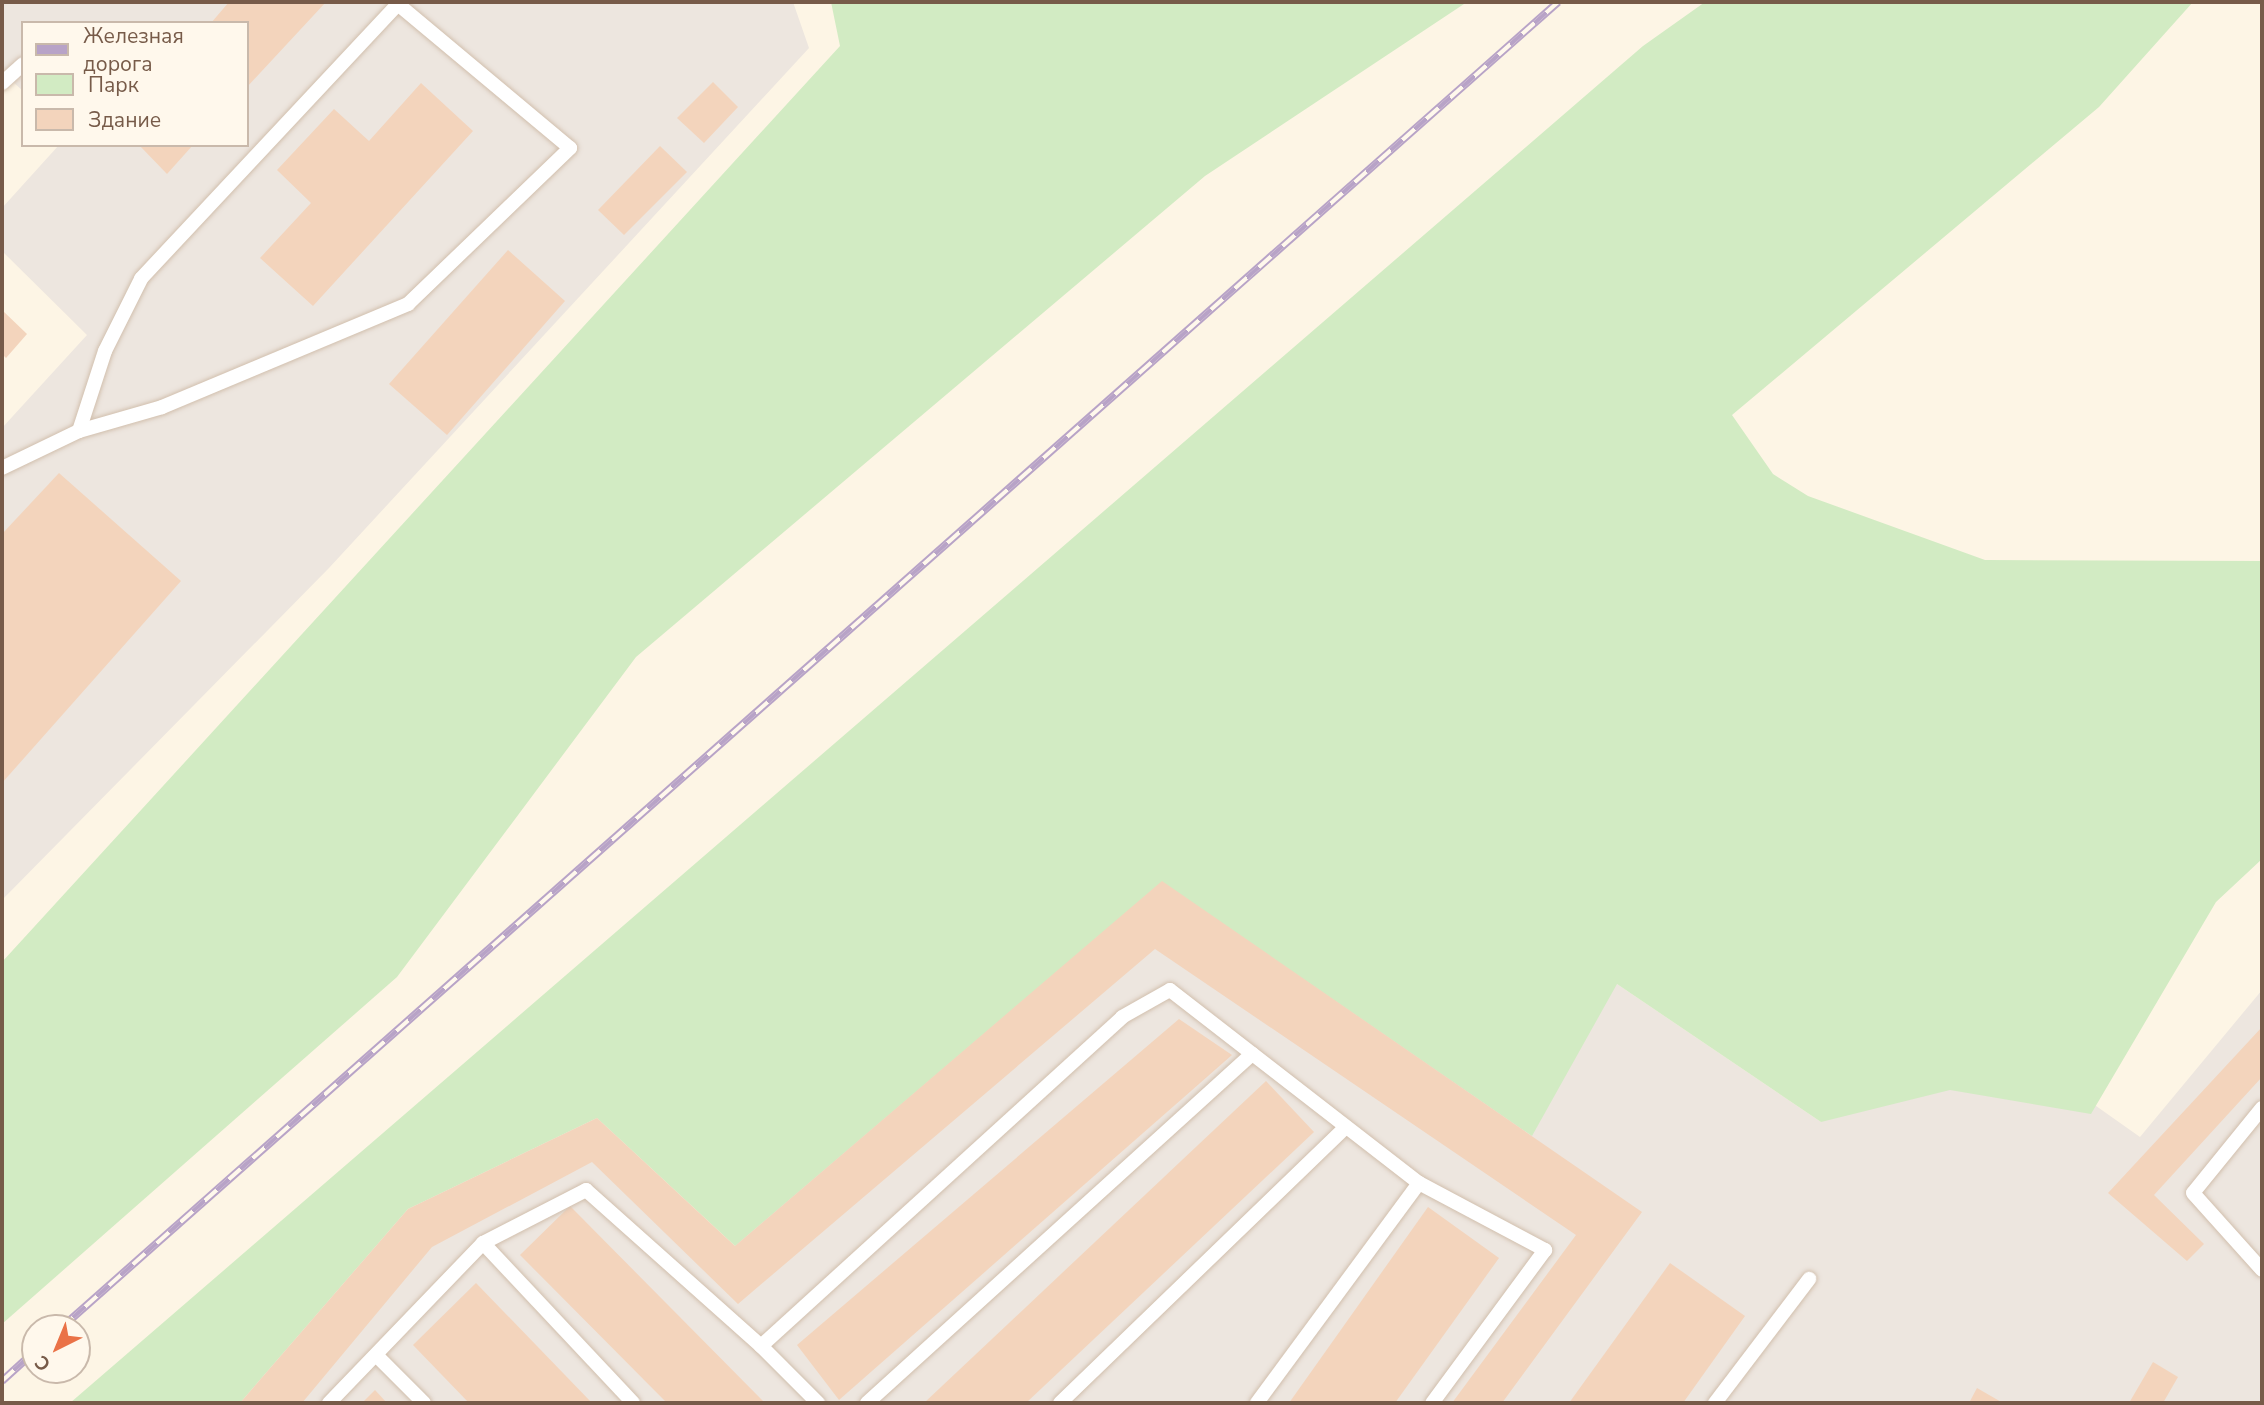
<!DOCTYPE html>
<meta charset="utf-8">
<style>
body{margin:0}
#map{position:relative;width:2264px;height:1405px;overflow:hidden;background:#fdf5e5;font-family:"Nunito Sans",sans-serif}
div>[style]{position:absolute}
.industrial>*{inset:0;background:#ede6df}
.green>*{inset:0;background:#d2ebc3}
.building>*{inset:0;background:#f3d4bc}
.roads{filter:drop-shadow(0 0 2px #d1bfad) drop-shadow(0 0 2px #d1bfad)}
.service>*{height:14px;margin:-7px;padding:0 7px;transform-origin:7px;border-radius:7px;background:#fff}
.rail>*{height:8px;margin-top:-4px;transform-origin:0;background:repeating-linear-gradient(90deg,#fff8ec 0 16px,#b8a3c7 0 32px);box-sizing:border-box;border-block:2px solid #b8a3c7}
span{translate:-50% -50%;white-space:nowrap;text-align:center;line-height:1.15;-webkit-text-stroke:5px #fff8ec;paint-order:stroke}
.frame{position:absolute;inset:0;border:4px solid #775b49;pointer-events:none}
.legend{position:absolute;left:21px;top:21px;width:228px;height:126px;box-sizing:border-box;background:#fff8ec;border:2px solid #c9b9ab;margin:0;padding:9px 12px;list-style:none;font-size:21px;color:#775b49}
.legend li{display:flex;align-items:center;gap:14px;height:35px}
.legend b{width:35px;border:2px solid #c9b9ab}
.north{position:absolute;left:21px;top:1314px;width:70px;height:70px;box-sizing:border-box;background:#fff8ec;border:2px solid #c9b9ab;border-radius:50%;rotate:223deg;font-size:19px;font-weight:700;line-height:28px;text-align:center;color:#775b49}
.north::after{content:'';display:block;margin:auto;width:24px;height:32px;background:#ea7247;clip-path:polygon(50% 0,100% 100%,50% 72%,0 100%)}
</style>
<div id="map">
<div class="industrial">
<i style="clip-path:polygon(2px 2px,793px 2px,809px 48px,329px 568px,2px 900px,2px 428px,87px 335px,2px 251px,2px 208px,59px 145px,247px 145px,247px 23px,23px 23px,23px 91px,2px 72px)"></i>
<i style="clip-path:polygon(1162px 881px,1617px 984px,1821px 1122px,1902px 969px,2140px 1137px,2262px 990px,2262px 1403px,240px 1403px,408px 1209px,597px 1118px,734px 1246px)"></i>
</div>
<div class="green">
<i style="clip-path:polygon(831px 2px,1467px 2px,1205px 176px,636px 657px,397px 977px,2px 1324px,2px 962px,840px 46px)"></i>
<i style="clip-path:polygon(1705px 2px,2193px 2px,2099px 107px,1732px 415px,1773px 474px,1808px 496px,1985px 560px,2262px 561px,2262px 859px,2216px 902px,2091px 1114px,1950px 1090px,1821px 1122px,1617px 984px,1532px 1136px,1162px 882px,735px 1246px,597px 1118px,408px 1209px,240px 1403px,70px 1403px,1643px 46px)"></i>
</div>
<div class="building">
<i style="clip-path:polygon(229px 2px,326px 2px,247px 87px,247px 23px,211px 23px)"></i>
<i style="clip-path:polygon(713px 82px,738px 107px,704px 143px,677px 118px)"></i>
<i style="clip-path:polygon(421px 83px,473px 131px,313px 306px,260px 258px,311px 203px,277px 170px,334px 109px,369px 141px)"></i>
<i style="clip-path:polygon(139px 145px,193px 145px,167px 174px)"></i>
<i style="clip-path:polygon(660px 146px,687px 172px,624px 235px,598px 210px)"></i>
<i style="clip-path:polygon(508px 250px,565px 301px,447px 435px,389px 384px)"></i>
<i style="clip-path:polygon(2px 310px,27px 334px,6px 358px,2px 354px)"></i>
<i style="clip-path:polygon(59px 473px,181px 581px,2px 783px,2px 534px)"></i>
<i style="clip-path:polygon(1162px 881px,1642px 1212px,1502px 1403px,1452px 1403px,1576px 1235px,1155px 949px,738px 1304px,592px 1162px,432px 1247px,302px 1403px,240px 1403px,408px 1209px,597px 1118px,735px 1246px)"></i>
<i style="clip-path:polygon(1179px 1019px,1232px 1055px,839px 1400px,797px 1345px)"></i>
<i style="clip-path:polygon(2262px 1027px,2262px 1077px,2154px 1195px,2204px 1244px,2187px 1261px,2108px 1193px)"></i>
<i style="clip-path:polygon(1266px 1081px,1314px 1132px,1026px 1403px,924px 1403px)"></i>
<i style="clip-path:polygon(570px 1206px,765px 1403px,667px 1403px,520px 1255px)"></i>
<i style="clip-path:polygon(1428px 1207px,1499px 1258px,1395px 1403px,1289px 1403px)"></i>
<i style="clip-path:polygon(1670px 1263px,1745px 1316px,1683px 1403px,1569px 1403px)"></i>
<i style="clip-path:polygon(476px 1283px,592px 1403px,469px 1403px,413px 1345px)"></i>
<i style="clip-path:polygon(2153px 1362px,2178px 1377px,2163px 1403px,2129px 1403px)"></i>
<i style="clip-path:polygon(1977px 1388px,2003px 1403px,1969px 1403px)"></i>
<i style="clip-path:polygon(375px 1390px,387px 1403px,362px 1403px)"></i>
</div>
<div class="roads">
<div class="service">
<i style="left:2px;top:83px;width:28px;rotate:-42deg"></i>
<i style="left:2px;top:468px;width:85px;rotate:-25.7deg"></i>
<i style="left:79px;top:431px;width:86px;rotate:-16.1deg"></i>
<i style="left:162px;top:407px;width:267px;rotate:-22.7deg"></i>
<i style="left:408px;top:304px;width:225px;rotate:-43.9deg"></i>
<i style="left:570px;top:148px;width:224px;rotate:-140.1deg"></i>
<i style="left:398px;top:4px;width:376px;rotate:133.1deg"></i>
<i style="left:141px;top:279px;width:80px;rotate:116.6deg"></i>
<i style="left:105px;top:351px;width:84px;rotate:108deg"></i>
<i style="left:2262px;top:1108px;width:109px;rotate:129.1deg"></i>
<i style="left:2193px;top:1193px;width:103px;rotate:48.1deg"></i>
<i style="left:1419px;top:1183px;width:143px;rotate:28deg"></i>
<i style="left:1545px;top:1250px;width:190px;rotate:126.4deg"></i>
<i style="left:483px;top:1243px;width:219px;rotate:46.8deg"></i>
<i style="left:761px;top:1346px;width:81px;rotate:45deg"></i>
<i style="left:378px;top:1357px;width:65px;rotate:45deg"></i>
<i style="left:329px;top:1403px;width:222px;rotate:-46.1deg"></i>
<i style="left:483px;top:1243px;width:116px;rotate:-27.2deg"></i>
<i style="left:586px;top:1190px;width:234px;rotate:41.7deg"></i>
<i style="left:761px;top:1346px;width:488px;rotate:-42.3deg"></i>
<i style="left:1122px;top:1017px;width:55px;rotate:-29.4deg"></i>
<i style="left:1170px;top:990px;width:315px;rotate:37.8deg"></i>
<i style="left:1419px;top:1183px;width:273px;rotate:126.4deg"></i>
<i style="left:867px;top:1403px;width:520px;rotate:-42.19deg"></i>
<i style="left:1060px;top:1403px;width:397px;rotate:-44deg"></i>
<i style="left:1715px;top:1403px;width:156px;rotate:-52.8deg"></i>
</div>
</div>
<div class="rail">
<i style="left:61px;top:1328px;width:2000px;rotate:-41.53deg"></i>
<i style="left:2px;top:1381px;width:45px;rotate:-42.3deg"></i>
</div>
<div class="frame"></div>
<ul class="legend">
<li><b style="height:9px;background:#b8a3c7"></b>Железная дорога</li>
<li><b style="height:19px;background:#d2ebc3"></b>Парк</li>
<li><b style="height:19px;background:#f3d4bc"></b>Здание</li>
</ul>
<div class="north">С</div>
</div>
